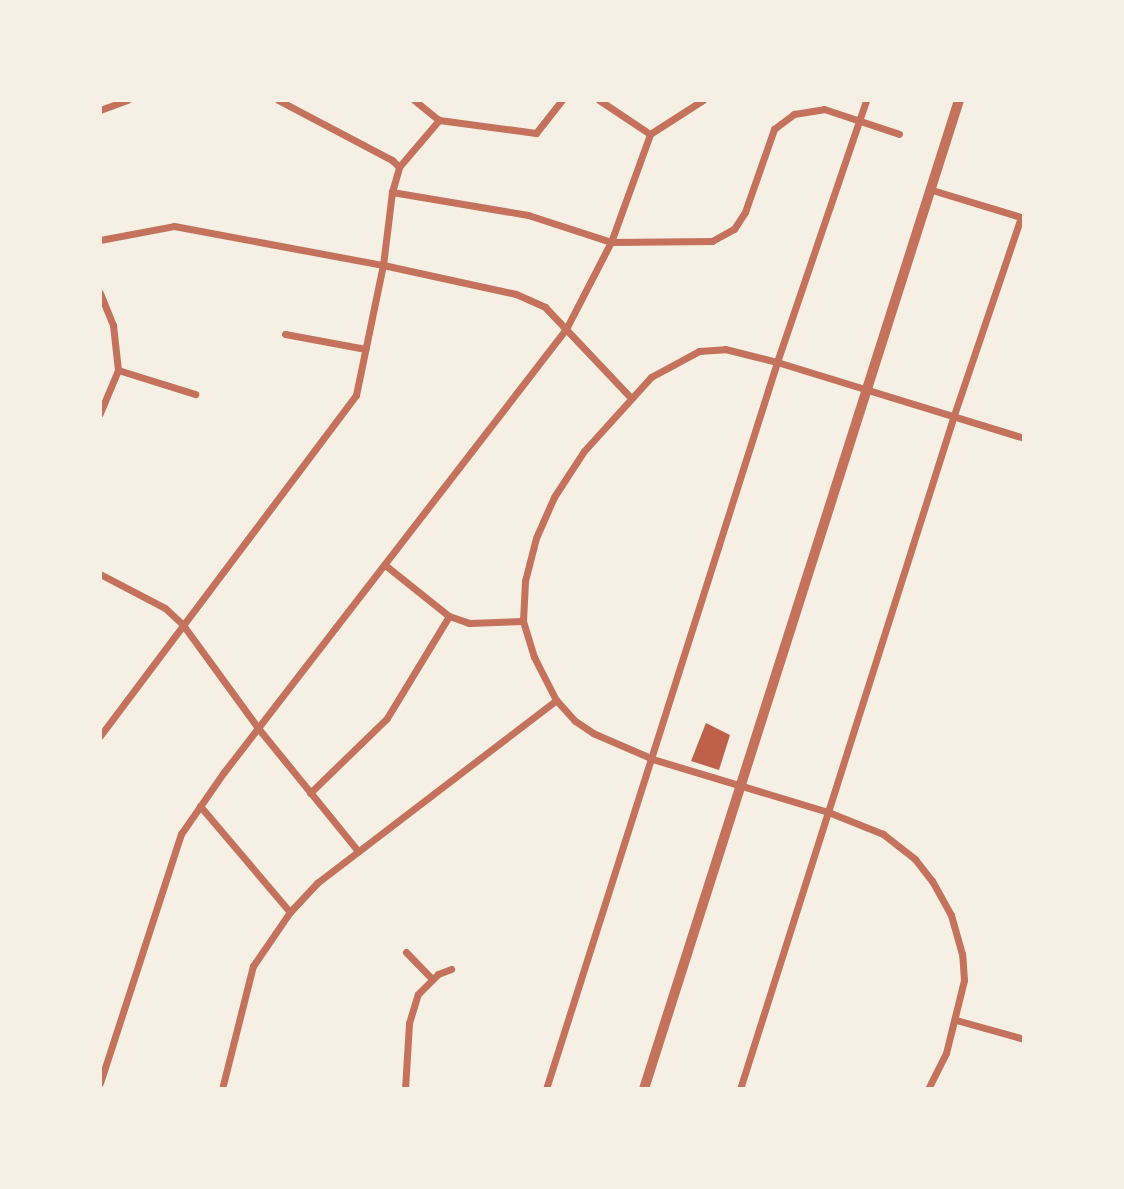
<!DOCTYPE html>
<style>
body{margin:0}
#map{position:relative;width:1124px;height:1189px;overflow:hidden;background:#f6efe4;font-family:"Fira Sans Condensed",sans-serif}
div>[style]{position:absolute}
.building>*{inset:0;background:#bf614a}
.minor>*{height:7px;margin:-3.5px;padding:0 3.5px;transform-origin:3.5px;border-radius:3.5px;background:#c5725c}
.tertiary>*{height:10px;margin:-5px;padding:0 5px;transform-origin:5px;border-radius:5px;background:#c5725c}
span{translate:-50% -50%;white-space:nowrap;text-align:center;line-height:1.15;-webkit-text-stroke:7px #f6efe4;paint-order:stroke}
.frame{position:absolute;inset:0;border:102px solid #f6efe4;pointer-events:none}
</style>
<div id="map">
<div class="building">
<i style="clip-path:polygon(706px 723px,730px 735px,719px 770px,691px 761px)"></i>
</div>
<div class="minor">
<i style="left:278px;top:100px;width:129px;rotate:27.8deg"></i>
<i style="left:392px;top:160px;width:10px;rotate:45deg"></i>
<i style="left:414px;top:100px;width:32px;rotate:39deg"></i>
<i style="left:439px;top:120px;width:98px;rotate:7.6deg"></i>
<i style="left:536px;top:133px;width:42px;rotate:-51.8deg"></i>
<i style="left:599px;top:100px;width:61px;rotate:33.7deg"></i>
<i style="left:100px;top:110px;width:29px;rotate:-20deg"></i>
<i style="left:932px;top:190px;width:96px;rotate:16.9deg"></i>
<i style="left:392px;top:192px;width:138px;rotate:9.6deg"></i>
<i style="left:528px;top:215px;width:87px;rotate:18deg"></i>
<i style="left:611px;top:242px;width:101px;rotate:-0.6deg"></i>
<i style="left:712px;top:241px;width:25px;rotate:-29deg"></i>
<i style="left:734px;top:229px;width:20px;rotate:-57deg"></i>
<i style="left:745px;top:212px;width:88px;rotate:-70.7deg"></i>
<i style="left:774px;top:129px;width:25px;rotate:-37deg"></i>
<i style="left:794px;top:114px;width:30px;rotate:-9deg"></i>
<i style="left:824px;top:109px;width:79px;rotate:18.4deg"></i>
<i style="left:100px;top:240px;width:75px;rotate:-10.7deg"></i>
<i style="left:174px;top:226px;width:213px;rotate:10.6deg"></i>
<i style="left:383px;top:265px;width:136px;rotate:12.3deg"></i>
<i style="left:516px;top:294px;width:32px;rotate:24deg"></i>
<i style="left:545px;top:307px;width:124px;rotate:46.6deg"></i>
<i style="left:100px;top:293px;width:35px;rotate:68deg"></i>
<i style="left:113px;top:325px;width:45px;rotate:83.7deg"></i>
<i style="left:118px;top:370px;width:47px;rotate:112.7deg"></i>
<i style="left:285px;top:334px;width:82px;rotate:10.5deg"></i>
<i style="left:118px;top:370px;width:81px;rotate:17.3deg"></i>
<i style="left:385px;top:565px;width:82px;rotate:38.6deg"></i>
<i style="left:449px;top:616px;width:21px;rotate:19deg"></i>
<i style="left:469px;top:623px;width:54px;rotate:-2.1deg"></i>
<i style="left:100px;top:574px;width:73px;rotate:27.6deg"></i>
<i style="left:165px;top:608px;width:25px;rotate:43deg"></i>
<i style="left:183px;top:625px;width:127px;rotate:53.9deg"></i>
<i style="left:258px;top:728px;width:159px;rotate:50.9deg"></i>
<i style="left:100px;top:736px;width:426px;rotate:-53.1deg"></i>
<i style="left:356px;top:395px;width:133px;rotate:-78.3deg"></i>
<i style="left:383px;top:265px;width:74px;rotate:-83deg"></i>
<i style="left:392px;top:192px;width:26px;rotate:-74deg"></i>
<i style="left:399px;top:167px;width:62px;rotate:-49.6deg"></i>
<i style="left:310px;top:793px;width:107px;rotate:-44.2deg"></i>
<i style="left:387px;top:718px;width:119px;rotate:-58.7deg"></i>
<i style="left:200px;top:806px;width:139px;rotate:49.7deg"></i>
<i style="left:406px;top:952px;width:37px;rotate:46deg"></i>
<i style="left:956px;top:1020px;width:71px;rotate:15.6deg"></i>
<i style="left:100px;top:1083px;width:262px;rotate:-72deg"></i>
<i style="left:181px;top:834px;width:75px;rotate:-55.3deg"></i>
<i style="left:224px;top:772px;width:560px;rotate:-52.33deg"></i>
<i style="left:566px;top:329px;width:98px;rotate:-62.7deg"></i>
<i style="left:611px;top:242px;width:115px;rotate:-70.1deg"></i>
<i style="left:650px;top:134px;width:63px;rotate:-32.7deg"></i>
<i style="left:222px;top:1089px;width:127px;rotate:-75.9deg"></i>
<i style="left:253px;top:966px;width:65px;rotate:-55.6deg"></i>
<i style="left:290px;top:912px;width:40px;rotate:-47deg"></i>
<i style="left:317px;top:883px;width:301px;rotate:-37.4deg"></i>
<i style="left:405px;top:1089px;width:66px;rotate:-86.5deg"></i>
<i style="left:409px;top:1023px;width:30px;rotate:-73deg"></i>
<i style="left:418px;top:994px;width:28px;rotate:-45deg"></i>
<i style="left:438px;top:974px;width:14px;rotate:-21deg"></i>
<i style="left:546px;top:1089px;width:763px;rotate:-72.37deg"></i>
<i style="left:777px;top:362px;width:277px;rotate:-71.2deg"></i>
<i style="left:740px;top:1089px;width:707px;rotate:-72.38deg"></i>
<i style="left:954px;top:415px;width:209px;rotate:-71.3deg"></i>
<i style="left:928px;top:1089px;width:40px;rotate:-63.4deg"></i>
<i style="left:946px;top:1053px;width:75px;rotate:-76.1deg"></i>
<i style="left:964px;top:980px;width:26px;rotate:-94deg"></i>
<i style="left:962px;top:954px;width:41px;rotate:-105.8deg"></i>
<i style="left:951px;top:915px;width:39px;rotate:-119deg"></i>
<i style="left:932px;top:881px;width:28px;rotate:-128deg"></i>
<i style="left:915px;top:859px;width:41px;rotate:-142deg"></i>
<i style="left:883px;top:834px;width:59px;rotate:-158.2deg"></i>
<i style="left:828px;top:812px;width:183px;rotate:-163.2deg"></i>
<i style="left:653px;top:759px;width:65px;rotate:-156.6deg"></i>
<i style="left:593px;top:733px;width:22px;rotate:-146deg"></i>
<i style="left:575px;top:721px;width:28px;rotate:-132deg"></i>
<i style="left:556px;top:700px;width:48px;rotate:-117.1deg"></i>
<i style="left:534px;top:657px;width:38px;rotate:-107deg"></i>
<i style="left:523px;top:621px;width:40px;rotate:-87.1deg"></i>
<i style="left:525px;top:581px;width:44px;rotate:-75.7deg"></i>
<i style="left:536px;top:538px;width:45px;rotate:-66.3deg"></i>
<i style="left:554px;top:497px;width:55px;rotate:-56.9deg"></i>
<i style="left:584px;top:451px;width:100px;rotate:-47.8deg"></i>
<i style="left:651px;top:377px;width:55px;rotate:-28.4deg"></i>
<i style="left:699px;top:351px;width:26px;rotate:-4deg"></i>
<i style="left:725px;top:349px;width:54px;rotate:14deg"></i>
<i style="left:777px;top:362px;width:258px;rotate:17.1deg"></i>
</div>
<div class="tertiary">
<i style="left:644px;top:1089px;width:1038px;rotate:-72.33deg"></i>
</div>
<div class="frame"></div>
</div>
